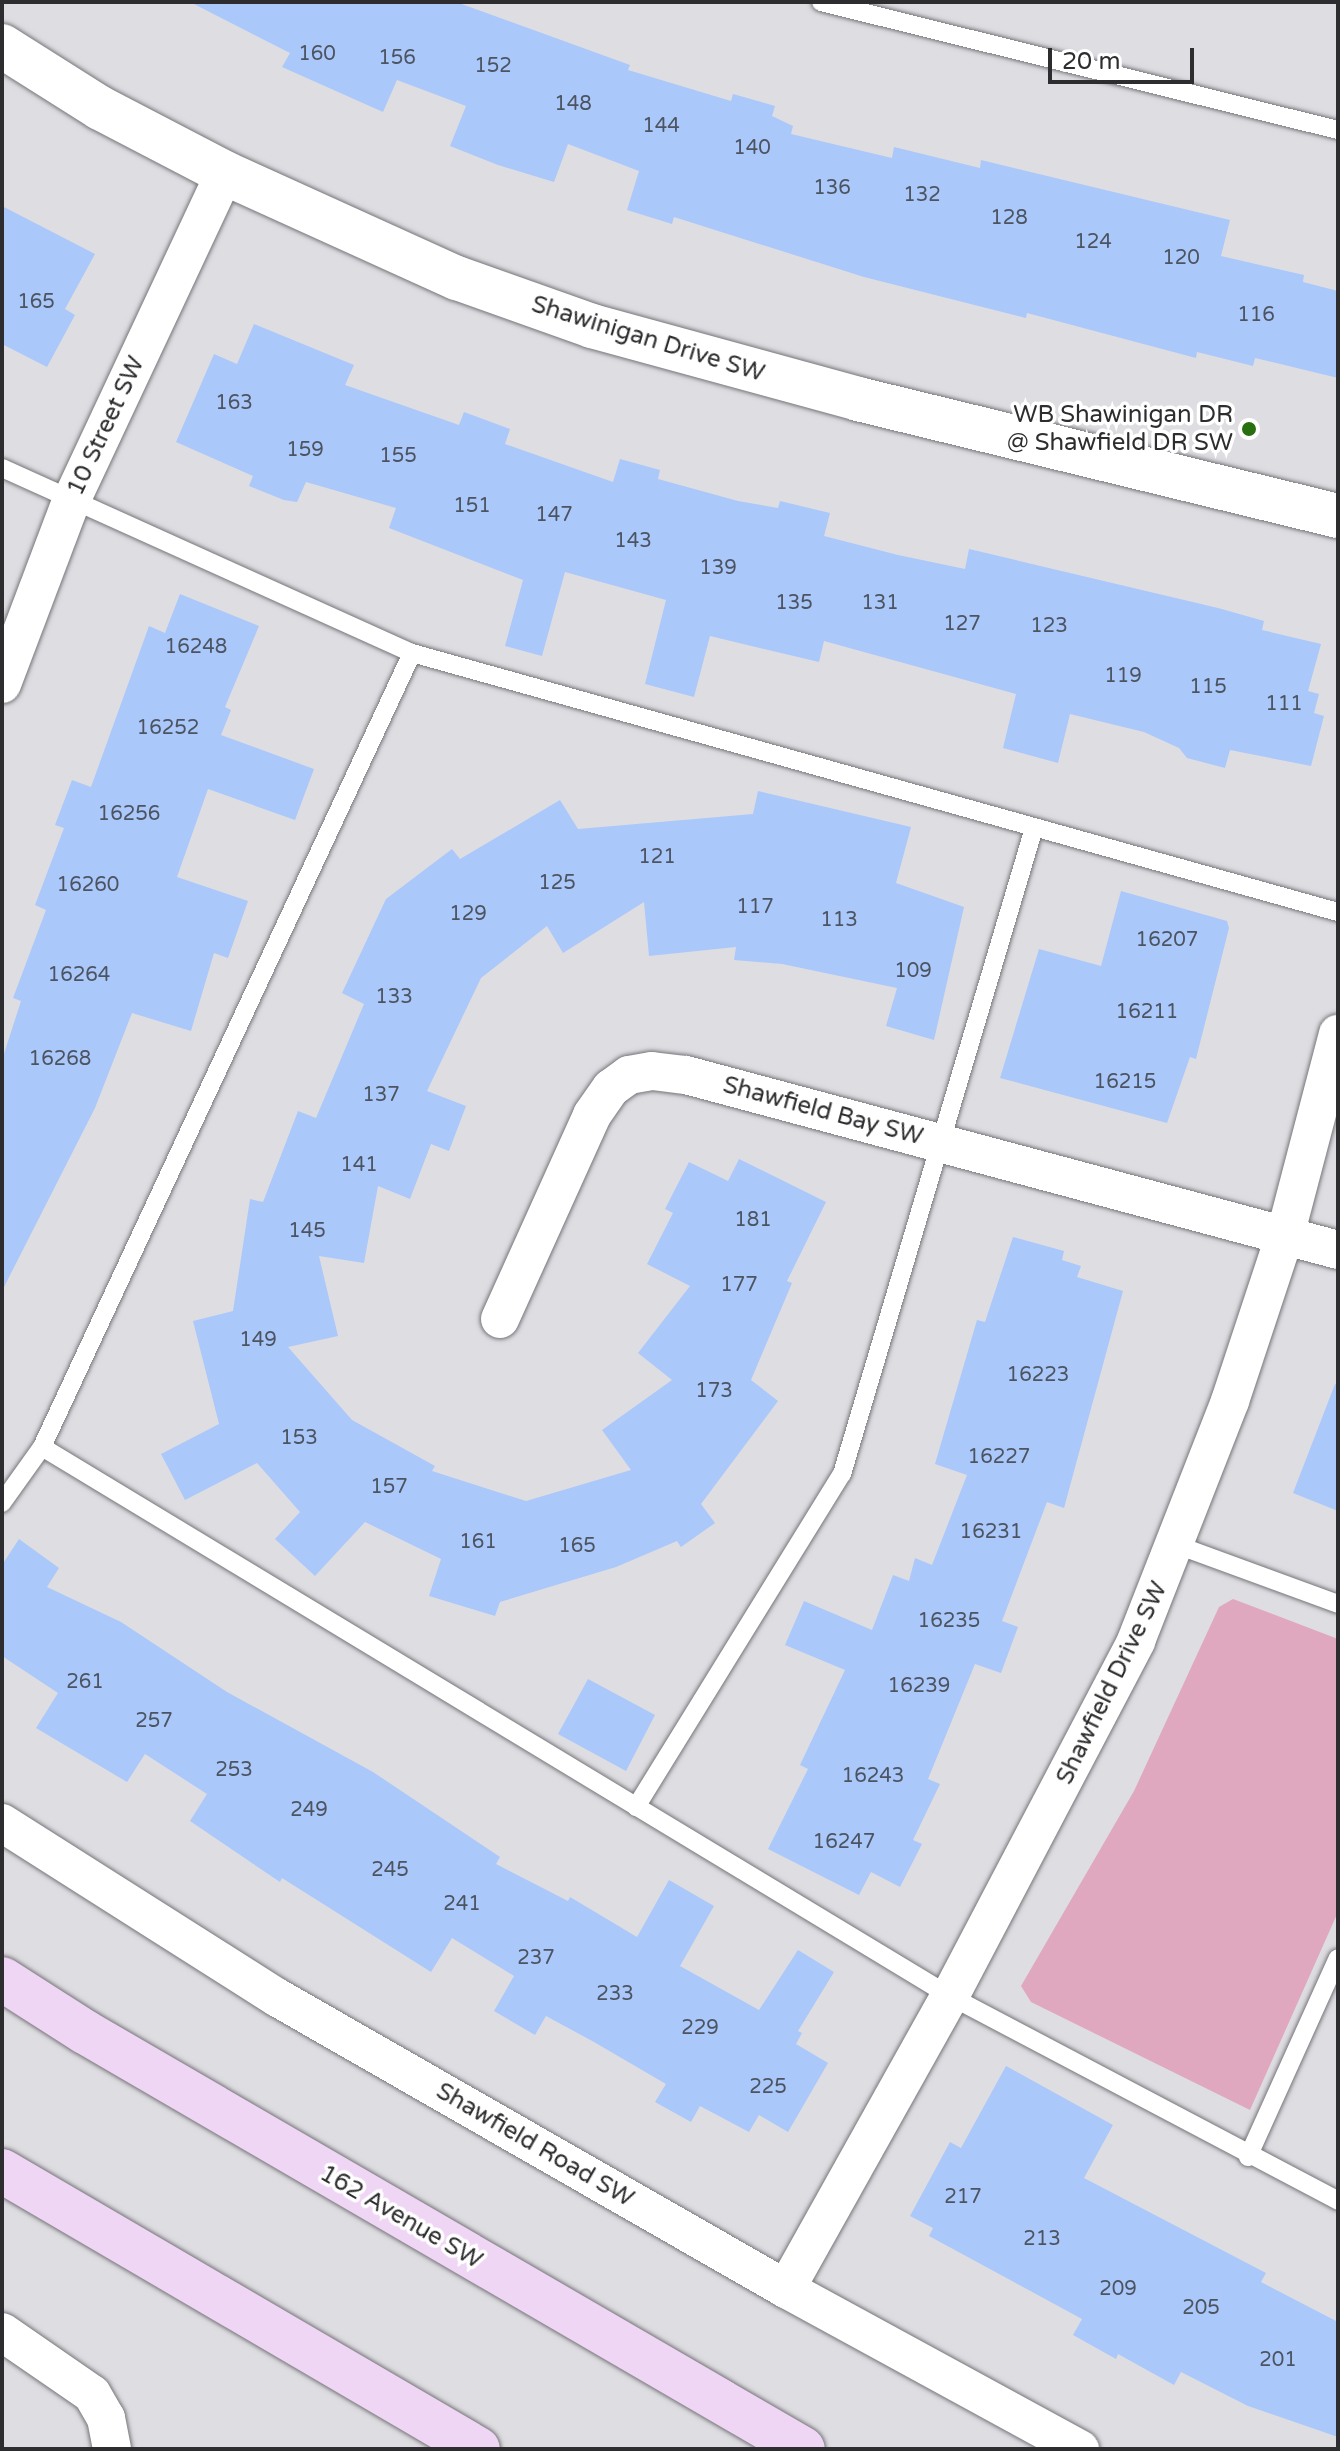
<!DOCTYPE html>
<style>
body{margin:0}
#map{position:relative;width:1340px;height:2451px;overflow:hidden;background:#dedde2;font-family:"Varela Round",sans-serif}
div>[style]{position:absolute}
.green>*{inset:0;background:#dfa8bf}
.building>*{inset:0;background:#abc8fa}
.roads{filter:drop-shadow(0 0 2px #767579) drop-shadow(0 0 2px #767579)}
.service>*{height:18px;margin:-9px;padding:0 9px;transform-origin:9px;border-radius:9px;background:#fff}
.minor>*{height:38px;margin:-19px;padding:0 19px;transform-origin:19px;border-radius:19px;background:#fff}
.tertiary>*{height:44px;margin:-22px;padding:0 22px;transform-origin:22px;border-radius:22px;background:#fff}
.secondary>*{height:44px;margin:-22px;padding:0 22px;transform-origin:22px;border-radius:22px;background:#f0d6f5}
.dots>*{width:22px;height:22px;translate:-50% -50%;box-sizing:border-box;border:4px solid #fff;border-radius:50%}
span{translate:-50% -50%;white-space:nowrap;text-align:center;line-height:1.15;-webkit-text-stroke:7px #fff;paint-order:stroke}
.number-label{font-size:20px;color:#4c5462}
.number-label span{-webkit-text-stroke-width:0}
.street-label{font-size:24px;color:#2d2d2f}
.poi-label{font-size:24px;color:#2d2d2f}
.right{translate:-100% -50%;text-align:right}
.frame{position:absolute;inset:0;border:4px solid #2d2d2f;pointer-events:none}
.scale{position:absolute;left:1048px;top:48px;width:146px;height:36px;box-sizing:border-box;border:4px solid #2d2d2f;border-top:0;padding-left:10px;font-size:24px;line-height:28px;white-space:nowrap;color:#2d2d2f;-webkit-text-stroke:6px #fff;paint-order:stroke}
</style>
<div id="map">
<div class="green">
<i style="clip-path:polygon(1233px 1599px,1338px 1639px,1338px 1912px,1250px 2110px,1031px 2002px,1021px 1986px,1134px 1791px,1219px 1607px)"></i>
</div>
<div class="building">
<i style="clip-path:polygon(190px 2px,456px 2px,630px 65px,628px 70px,731px 101px,733px 94px,775px 106px,772px 116px,793px 126px,791px 134px,892px 158px,894px 147px,980px 168px,981px 160px,1230px 220px,1221px 256px,1304px 275px,1303px 282px,1338px 291px,1338px 378px,1255px 358px,1253px 366px,1197px 352px,1196px 358px,1027px 313px,1026px 318px,864px 277px,674px 217px,672px 224px,627px 210px,639px 171px,568px 144px,554px 182px,498px 165px,450px 146px,466px 106px,397px 80px,383px 112px,282px 67px,290px 53px)"></i>
<i style="clip-path:polygon(2px 206px,95px 254px,65px 309px,75px 315px,47px 367px,2px 344px)"></i>
<i style="clip-path:polygon(254px 324px,354px 365px,345px 385px,459px 425px,464px 412px,510px 429px,505px 444px,613px 482px,620px 459px,660px 470px,658px 479px,738px 501px,778px 508px,780px 501px,830px 513px,824px 536px,898px 555px,965px 569px,969px 549px,1218px 608px,1264px 621px,1262px 630px,1321px 644px,1308px 691px,1319px 694px,1314px 713px,1324px 716px,1311px 766px,1230px 750px,1225px 768px,1187px 758px,1179px 748px,1144px 732px,1070px 714px,1058px 763px,1003px 748px,1016px 694px,824px 641px,819px 662px,710px 636px,694px 697px,645px 684px,666px 600px,565px 572px,542px 656px,505px 646px,523px 580px,389px 528px,396px 508px,306px 482px,297px 502px,284px 500px,249px 486px,253px 476px,176px 442px,214px 354px,237px 364px)"></i>
<i style="clip-path:polygon(180px 594px,259px 626px,225px 707px,231px 710px,221px 735px,314px 769px,295px 820px,208px 789px,177px 877px,248px 901px,228px 958px,214px 953px,191px 1031px,132px 1013px,95px 1108px,2px 1291px,2px 1060px,21px 1001px,13px 998px,46px 910px,35px 905px,64px 828px,55px 825px,72px 780px,91px 787px,149px 626px,165px 633px)"></i>
<i style="clip-path:polygon(758px 791px,911px 827px,896px 883px,964px 907px,934px 1040px,886px 1026px,897px 988px,782px 964px,734px 960px,736px 947px,649px 956px,644px 902px,563px 953px,547px 926px,481px 978px,427px 1091px,466px 1106px,449px 1151px,431px 1144px,410px 1199px,378px 1186px,364px 1263px,319px 1256px,338px 1336px,288px 1347px,352px 1420px,435px 1466px,432px 1471px,526px 1501px,631px 1470px,602px 1430px,672px 1380px,638px 1353px,690px 1286px,647px 1264px,673px 1213px,665px 1209px,689px 1162px,728px 1181px,739px 1159px,826px 1202px,787px 1281px,792px 1283px,751px 1380px,778px 1401px,701px 1504px,715px 1523px,681px 1547px,677px 1541px,616px 1567px,500px 1602px,495px 1616px,429px 1596px,441px 1559px,365px 1522px,315px 1576px,275px 1539px,300px 1512px,257px 1463px,185px 1500px,161px 1454px,219px 1424px,193px 1321px,233px 1311px,250px 1199px,263px 1202px,298px 1111px,316px 1118px,364px 1004px,342px 993px,386px 899px,452px 849px,460px 859px,560px 800px,578px 829px,753px 814px)"></i>
<i style="clip-path:polygon(1121px 891px,1227px 921px,1229px 928px,1196px 1059px,1190px 1057px,1167px 1123px,1000px 1078px,1039px 949px,1101px 966px)"></i>
<i style="clip-path:polygon(1013px 1237px,1064px 1251px,1062px 1260px,1081px 1266px,1077px 1277px,1123px 1291px,1064px 1508px,1047px 1502px,1002px 1621px,1018px 1627px,1001px 1673px,975px 1664px,928px 1779px,940px 1784px,913px 1840px,922px 1844px,900px 1887px,871px 1872px,859px 1895px,768px 1849px,808px 1769px,800px 1765px,845px 1670px,785px 1645px,804px 1601px,872px 1630px,893px 1575px,909px 1581px,915px 1558px,932px 1565px,967px 1475px,935px 1464px,977px 1320px,985px 1322px)"></i>
<i style="clip-path:polygon(1335px 1384px,1338px 1385px,1338px 1511px,1293px 1493px)"></i>
<i style="clip-path:polygon(19px 1539px,59px 1568px,47px 1587px,121px 1622px,227px 1692px,373px 1772px,500px 1857px,496px 1864px,568px 1901px,570px 1897px,637px 1937px,669px 1880px,714px 1906px,680px 1966px,759px 2010px,798px 1950px,834px 1972px,798px 2031px,802px 2033px,796px 2044px,828px 2063px,788px 2132px,759px 2115px,749px 2132px,700px 2106px,691px 2122px,655px 2102px,666px 2084px,594px 2042px,546px 2016px,535px 2035px,494px 2011px,514px 1976px,452px 1938px,431px 1972px,282px 1878px,280px 1882px,190px 1821px,207px 1794px,145px 1754px,127px 1782px,36px 1728px,58px 1693px,2px 1656px,2px 1565px)"></i>
<i style="clip-path:polygon(588px 1679px,655px 1715px,626px 1771px,558px 1734px)"></i>
<i style="clip-path:polygon(1006px 2066px,1113px 2125px,1084px 2178px,1266px 2273px,1261px 2282px,1338px 2322px,1338px 2437px,1248px 2406px,1181px 2372px,1174px 2385px,1118px 2354px,1116px 2359px,1073px 2335px,1082px 2319px,929px 2236px,933px 2228px,910px 2216px,950px 2142px,961px 2148px)"></i>
</div>
<div class="roads">
<div class="service">
<i style="left:821px;top:2px;width:533px;rotate:13.91deg"></i>
<i style="left:2px;top:468px;width:450px;rotate:24.3deg"></i>
<i style="left:412px;top:653px;width:962px;rotate:15.63deg"></i>
<i style="left:42px;top:1447px;width:1061px;rotate:31.16deg"></i>
<i style="left:950px;top:1996px;width:439px;rotate:27.8deg"></i>
<i style="left:2px;top:1503px;width:69px;rotate:-54.5deg"></i>
<i style="left:42px;top:1447px;width:876px;rotate:-65.01deg"></i>
<i style="left:1177px;top:1545px;width:171px;rotate:20.1deg"></i>
<i style="left:636px;top:1807px;width:392px;rotate:-58.3deg"></i>
<i style="left:842px;top:1474px;width:674px;rotate:-73.45deg"></i>
<i style="left:1248px;top:2157px;width:218px;rotate:-65.7deg"></i>
</div>
<div class="minor">
<i style="left:2px;top:684px;width:198px;rotate:-69.3deg"></i>
<i style="left:72px;top:499px;width:360px;rotate:-64.9deg"></i>
<i style="left:500px;top:1319px;width:224px;rotate:-65.7deg"></i>
<i style="left:592px;top:1115px;width:33px;rotate:-55deg"></i>
<i style="left:611px;top:1088px;width:22px;rotate:-36deg"></i>
<i style="left:629px;top:1075px;width:23px;rotate:-10deg"></i>
<i style="left:652px;top:1071px;width:34px;rotate:7deg"></i>
<i style="left:686px;top:1075px;width:675px;rotate:15.02deg"></i>
<i style="left:2px;top:1823px;width:327px;rotate:32.4deg"></i>
<i style="left:278px;top:1998px;width:585px;rotate:29.81deg"></i>
<i style="left:786px;top:2289px;width:335px;rotate:28.6deg"></i>
<i style="left:786px;top:2289px;width:336px;rotate:-60.8deg"></i>
<i style="left:950px;top:1996px;width:401px;rotate:-62.3deg"></i>
<i style="left:1136px;top:1641px;width:258px;rotate:-68.6deg"></i>
<i style="left:1230px;top:1401px;width:178px;rotate:-71.7deg"></i>
<i style="left:1286px;top:1232px;width:205px;rotate:-75.3deg"></i>
<i style="left:2px;top:2332px;width:109px;rotate:34.6deg"></i>
<i style="left:92px;top:2394px;width:28px;rotate:60deg"></i>
<i style="left:106px;top:2418px;width:32px;rotate:79deg"></i>
</div>
<div class="tertiary">
<i style="left:2px;top:46px;width:116px;rotate:32.3deg"></i>
<i style="left:100px;top:108px;width:141px;rotate:27.5deg"></i>
<i style="left:225px;top:173px;width:255px;rotate:24.4deg"></i>
<i style="left:457px;top:278px;width:143px;rotate:19.6deg"></i>
<i style="left:592px;top:326px;width:276px;rotate:15.3deg"></i>
<i style="left:858px;top:399px;width:494px;rotate:13.7deg"></i>
</div>
<div class="secondary">
<i style="left:2px;top:1979px;width:98px;rotate:32.6deg"></i>
<i style="left:85px;top:2032px;width:830px;rotate:30.15deg"></i>
<i style="left:2px;top:2171px;width:551px;rotate:30.29deg"></i>
</div>
</div>
<div class="dots">
<i style="left:1249px;top:429px;background:#276f0f"></i>
</div>
<div class="number-label">
<span style="left:317px;top:54px">160</span>
<span style="left:397px;top:58px">156</span>
<span style="left:493px;top:66px">152</span>
<span style="left:573px;top:104px">148</span>
<span style="left:661px;top:126px">144</span>
<span style="left:752px;top:148px">140</span>
<span style="left:832px;top:188px">136</span>
<span style="left:922px;top:195px">132</span>
<span style="left:1009px;top:218px">128</span>
<span style="left:1093px;top:242px">124</span>
<span style="left:1181px;top:258px">120</span>
<span style="left:36px;top:302px">165</span>
<span style="left:1256px;top:315px">116</span>
<span style="left:234px;top:403px">163</span>
<span style="left:305px;top:450px">159</span>
<span style="left:398px;top:456px">155</span>
<span style="left:472px;top:506px">151</span>
<span style="left:554px;top:515px">147</span>
<span style="left:633px;top:541px">143</span>
<span style="left:718px;top:568px">139</span>
<span style="left:794px;top:603px">135</span>
<span style="left:880px;top:603px">131</span>
<span style="left:962px;top:624px">127</span>
<span style="left:1049px;top:626px">123</span>
<span style="left:196px;top:647px">16248</span>
<span style="left:1123px;top:676px">119</span>
<span style="left:1208px;top:687px">115</span>
<span style="left:1284px;top:704px">111</span>
<span style="left:168px;top:728px">16252</span>
<span style="left:129px;top:814px">16256</span>
<span style="left:657px;top:857px">121</span>
<span style="left:557px;top:883px">125</span>
<span style="left:88px;top:885px">16260</span>
<span style="left:755px;top:907px">117</span>
<span style="left:468px;top:914px">129</span>
<span style="left:839px;top:920px">113</span>
<span style="left:1167px;top:940px">16207</span>
<span style="left:913px;top:971px">109</span>
<span style="left:79px;top:975px">16264</span>
<span style="left:394px;top:997px">133</span>
<span style="left:1147px;top:1012px">16211</span>
<span style="left:60px;top:1059px">16268</span>
<span style="left:1125px;top:1082px">16215</span>
<span style="left:381px;top:1095px">137</span>
<span style="left:359px;top:1165px">141</span>
<span style="left:753px;top:1220px">181</span>
<span style="left:307px;top:1231px">145</span>
<span style="left:739px;top:1285px">177</span>
<span style="left:258px;top:1340px">149</span>
<span style="left:1038px;top:1375px">16223</span>
<span style="left:714px;top:1391px">173</span>
<span style="left:299px;top:1438px">153</span>
<span style="left:999px;top:1457px">16227</span>
<span style="left:389px;top:1487px">157</span>
<span style="left:991px;top:1532px">16231</span>
<span style="left:478px;top:1542px">161</span>
<span style="left:577px;top:1546px">165</span>
<span style="left:949px;top:1621px">16235</span>
<span style="left:85px;top:1682px">261</span>
<span style="left:919px;top:1686px">16239</span>
<span style="left:154px;top:1721px">257</span>
<span style="left:234px;top:1770px">253</span>
<span style="left:873px;top:1776px">16243</span>
<span style="left:309px;top:1810px">249</span>
<span style="left:844px;top:1842px">16247</span>
<span style="left:390px;top:1870px">245</span>
<span style="left:462px;top:1904px">241</span>
<span style="left:536px;top:1958px">237</span>
<span style="left:615px;top:1994px">233</span>
<span style="left:700px;top:2028px">229</span>
<span style="left:768px;top:2087px">225</span>
<span style="left:963px;top:2197px">217</span>
<span style="left:1042px;top:2239px">213</span>
<span style="left:1118px;top:2289px">209</span>
<span style="left:1201px;top:2308px">205</span>
<span style="left:1278px;top:2360px">201</span>
</div>
<div class="street-label">
<span style="left:648px;top:339px;rotate:17deg">Shawinigan Drive SW</span>
<span style="left:106px;top:426px;rotate:-65deg">10 Street SW</span>
<span style="left:823px;top:1111px;rotate:15deg">Shawfield Bay SW</span>
<span style="left:1112px;top:1683px;rotate:-64deg">Shawfield Drive SW</span>
<span style="left:535px;top:2145px;rotate:30deg">Shawfield Road SW</span>
<span style="left:401px;top:2217px;rotate:30deg">162 Avenue SW</span>
</div>
<div class="poi-label">
<span class="right" style="left:1233px;top:429px">WB Shawinigan DR<br>@ Shawfield DR SW</span>
</div>
<div class="frame"></div>
<div class="scale">20 m</div>
</div>
